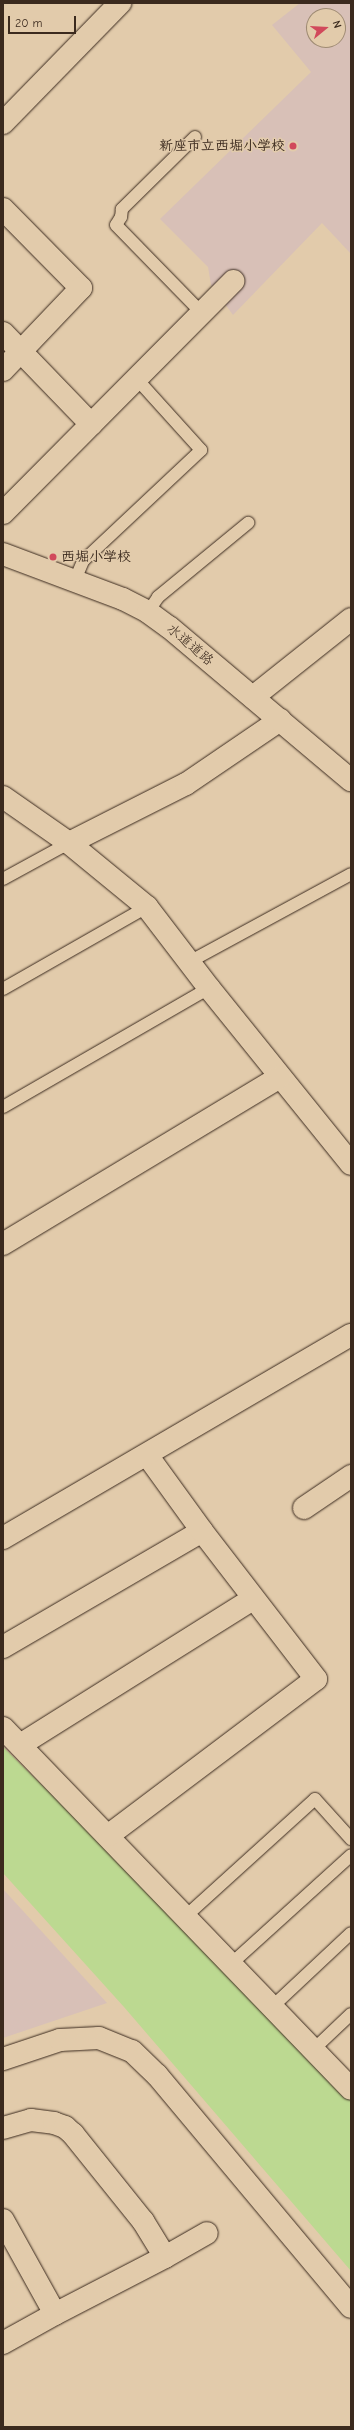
<!DOCTYPE html>
<meta charset="utf-8">
<style>
body{margin:0}
#map{position:relative;width:354px;height:2430px;overflow:hidden;background:#e2cbab;font-family:"Comic Neue","Klee One",sans-serif}
div>[style]{position:absolute}
.built>*{inset:0;background:#d8c0b7}
.green>*{inset:0;background:#bcd991}
.roads{filter:drop-shadow(0 0 1px #3b2a1e) drop-shadow(0 0 1px #3b2a1e)}
.lane>*{height:12px;margin:-6px;padding:0 6px;transform-origin:6px;border-radius:6px;background:#e2cbab}
.street>*{height:22px;margin:-11px;padding:0 11px;transform-origin:11px;border-radius:11px;background:#e2cbab}
.secondary>*{height:22px;margin:-11px;padding:0 11px;transform-origin:11px;border-radius:11px;background:#e2cbab}
.dots>*{width:11px;height:11px;translate:-50% -50%;box-sizing:border-box;border:2px solid #e2cbab;border-radius:50%}
span{translate:-50% -50%;white-space:nowrap;text-align:center;line-height:1.15;-webkit-text-stroke:3px #e2cbab;paint-order:stroke}
.poi-label{font-size:14px;color:#3b2a1e;font-weight:700}
.right{translate:-100% -50%;text-align:right}
.left{translate:0 -50%;text-align:left}
.street-label{font-size:14px;color:#3b2a1e}
.frame{position:absolute;inset:0;border:4px solid #3b2a1e;pointer-events:none}
.north{position:absolute;left:306px;top:8px;width:40px;height:40px;box-sizing:border-box;background:#e2cbab;border:1px solid #9f8b73;border-radius:50%;rotate:72deg;font-size:11px;font-weight:700;line-height:16px;text-align:center;color:#3b2a1e}
.north::after{content:'';display:block;margin:auto;width:14px;height:18px;background:#d1495b;clip-path:polygon(50% 0,100% 100%,50% 72%,0 100%)}
.scale{position:absolute;left:8px;top:16px;width:68px;height:18px;box-sizing:border-box;border:2px solid #3b2a1e;border-top:0;padding-left:5px;font-size:12px;line-height:14px;white-space:nowrap;color:#3b2a1e;-webkit-text-stroke:3px #e2cbab;paint-order:stroke}
</style>
<div id="map">
<div class="built">
<i style="clip-path:polygon(evenodd,300px 3px,351px 3px,351px 254px,322px 223px,233px 315px,211px 285px,208px 267px,160px 219px,311px 72px,272px 25px,300px 3px,314px 16px,338px 16px,338px 40px,314px 40px,314px 16px)"></i>
<i style="clip-path:polygon(3px 1889px,107px 2003px,3px 2038px)"></i>
</div>
<div class="green">
<i style="clip-path:polygon(3px 1747px,226px 1965px,351px 2100px,351px 2271px,124px 2007px,3px 1873px)"></i>
</div>
<div class="roads">
<div class="lane">
<i style="left:195px;top:137px;width:103px;rotate:135.4deg"></i>
<i style="left:122px;top:209px;width:8px;rotate:97deg"></i>
<i style="left:121px;top:217px;width:9px;rotate:122deg"></i>
<i style="left:116px;top:225px;width:123px;rotate:45.7deg"></i>
<i style="left:75px;top:580px;width:21px;rotate:-67deg"></i>
<i style="left:83px;top:561px;width:162px;rotate:-43.2deg"></i>
<i style="left:201px;top:450px;width:97px;rotate:-132.1deg"></i>
<i style="left:148px;top:612px;width:18px;rotate:-56deg"></i>
<i style="left:158px;top:597px;width:117px;rotate:-39.4deg"></i>
<i style="left:3px;top:879px;width:75px;rotate:-28.6deg"></i>
<i style="left:189px;top:962px;width:184px;rotate:-28.5deg"></i>
<i style="left:3px;top:989px;width:166px;rotate:-29.7deg"></i>
<i style="left:3px;top:1107px;width:238px;rotate:-30deg"></i>
<i style="left:186px;top:1916px;width:174px;rotate:-42.2deg"></i>
<i style="left:315px;top:1799px;width:54px;rotate:48deg"></i>
<i style="left:231px;top:1964px;width:162px;rotate:-42.2deg"></i>
<i style="left:272px;top:2007px;width:108px;rotate:-43.1deg"></i>
<i style="left:314px;top:2049px;width:51px;rotate:-43.4deg"></i>
</div>
<div class="street">
<i style="left:3px;top:123px;width:168px;rotate:-45.7deg"></i>
<i style="left:3px;top:209px;width:111px;rotate:45.4deg"></i>
<i style="left:81px;top:288px;width:113px;rotate:133.6deg"></i>
<i style="left:3px;top:333px;width:127px;rotate:46deg"></i>
<i style="left:3px;top:513px;width:327px;rotate:-45.2deg"></i>
<i style="left:253px;top:697px;width:125px;rotate:-38.5deg"></i>
<i style="left:3px;top:797px;width:80px;rotate:34.9deg"></i>
<i style="left:69px;top:843px;width:101px;rotate:39.4deg"></i>
<i style="left:147px;top:907px;width:102px;rotate:52.6deg"></i>
<i style="left:209px;top:988px;width:226px;rotate:51.1deg"></i>
<i style="left:69px;top:843px;width:131px;rotate:-26.8deg"></i>
<i style="left:186px;top:784px;width:114px;rotate:-34.2deg"></i>
<i style="left:3px;top:1244px;width:323px;rotate:-31.1deg"></i>
<i style="left:304px;top:1508px;width:57px;rotate:-34.2deg"></i>
<i style="left:3px;top:1647px;width:230px;rotate:-30.2deg"></i>
<i style="left:3px;top:1728px;width:501px;rotate:46.05deg"></i>
<i style="left:20px;top:1745px;width:275px;rotate:-32.1deg"></i>
<i style="left:109px;top:1835px;width:259px;rotate:-37deg"></i>
<i style="left:316px;top:1679px;width:187px;rotate:-127.6deg"></i>
<i style="left:202px;top:1531px;width:94px;rotate:-125.9deg"></i>
<i style="left:3px;top:2128px;width:29px;rotate:-16deg"></i>
<i style="left:31px;top:2120px;width:23px;rotate:7deg"></i>
<i style="left:54px;top:2123px;width:12px;rotate:20deg"></i>
<i style="left:65px;top:2127px;width:11px;rotate:41deg"></i>
<i style="left:73px;top:2134px;width:112px;rotate:51.2deg"></i>
<i style="left:143px;top:2221px;width:42px;rotate:58.6deg"></i>
<i style="left:165px;top:2257px;width:124px;rotate:152.6deg"></i>
<i style="left:3px;top:2220px;width:107px;rotate:61deg"></i>
<i style="left:55px;top:2314px;width:60px;rotate:150.9deg"></i>
<i style="left:165px;top:2257px;width:48px;rotate:-29.7deg"></i>
</div>
<div class="secondary">
<i style="left:3px;top:554px;width:128px;rotate:20.6deg"></i>
<i style="left:123px;top:599px;width:28px;rotate:27deg"></i>
<i style="left:148px;top:612px;width:26px;rotate:36deg"></i>
<i style="left:169px;top:627px;width:238px;rotate:40.1deg"></i>
<i style="left:3px;top:1538px;width:403px;rotate:-30.3deg"></i>
<i style="left:3px;top:2059px;width:60px;rotate:-18.4deg"></i>
<i style="left:60px;top:2040px;width:39px;rotate:-3deg"></i>
<i style="left:99px;top:2038px;width:35px;rotate:22deg"></i>
<i style="left:132px;top:2051px;width:35px;rotate:44deg"></i>
<i style="left:157px;top:2075px;width:302px;rotate:50.1deg"></i>
</div>
</div>
<div class="dots">
<i style="left:293px;top:146px;background:#d1495b"></i>
<i style="left:53px;top:557px;background:#d1495b"></i>
</div>
<div class="poi-label">
<span class="right" style="left:285px;top:146px">新座市立西堀小学校</span>
<span class="left" style="left:61px;top:557px">西堀小学校</span>
</div>
<div class="street-label">
<span style="left:190px;top:645px;rotate:40deg">水道道路</span>
</div>
<div class="frame"></div>
<div class="north">N</div>
<div class="scale">20 m</div>
</div>
